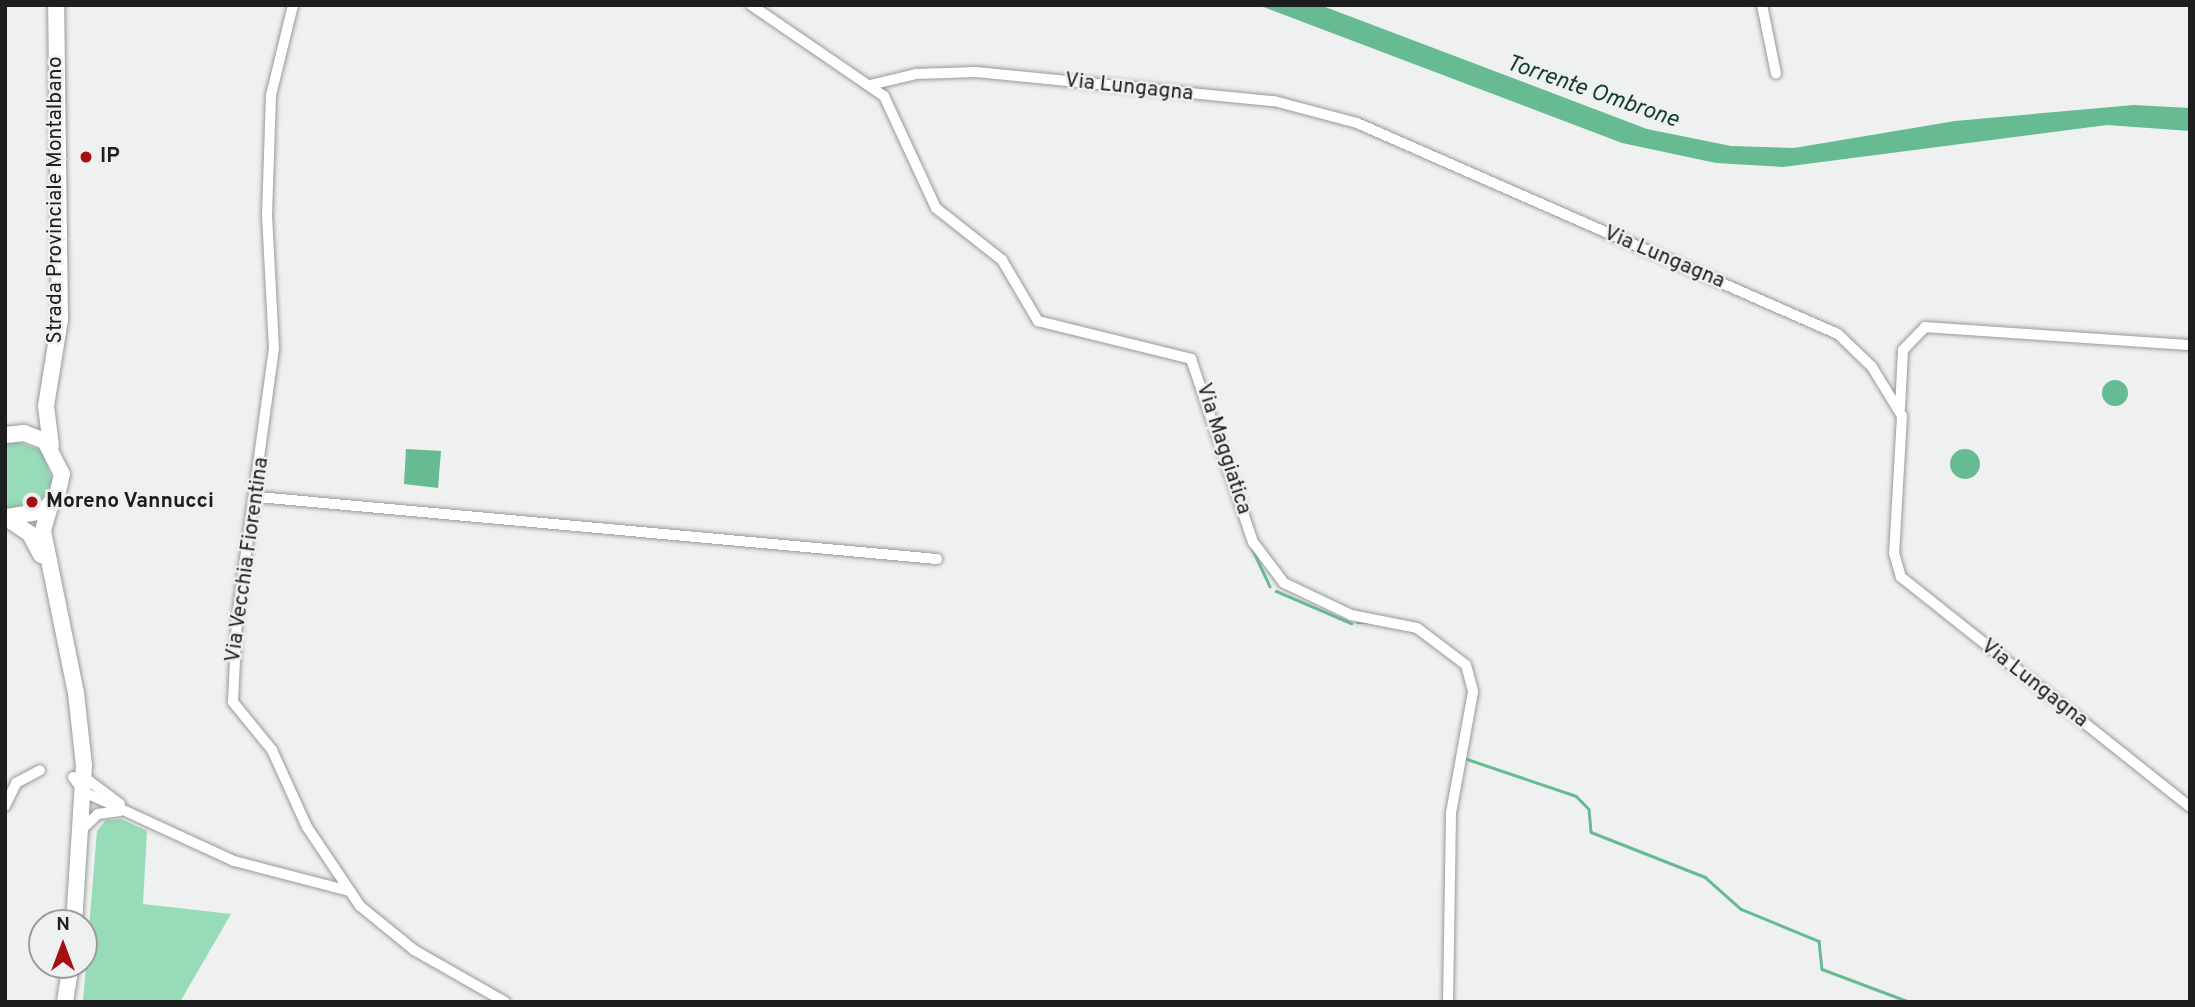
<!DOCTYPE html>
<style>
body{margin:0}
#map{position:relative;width:2195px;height:1007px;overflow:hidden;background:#eef1ef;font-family:Overpass,sans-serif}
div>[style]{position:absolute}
.green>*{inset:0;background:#97dbb8}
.water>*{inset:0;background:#66bb92}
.round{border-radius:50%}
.stream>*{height:2.5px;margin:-1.25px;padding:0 1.25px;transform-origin:1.25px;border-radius:1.25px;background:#66bb92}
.roads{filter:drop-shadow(0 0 2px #979a98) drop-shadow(0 0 2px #979a98)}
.minor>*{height:10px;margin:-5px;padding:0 5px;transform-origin:5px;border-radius:5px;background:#fff}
.secondary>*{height:16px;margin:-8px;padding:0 8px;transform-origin:8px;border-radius:8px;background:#fff}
.dots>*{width:19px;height:19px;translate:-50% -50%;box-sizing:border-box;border:4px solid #eef1ef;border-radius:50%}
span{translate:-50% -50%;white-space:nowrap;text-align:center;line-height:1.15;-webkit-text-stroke:5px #eef1ef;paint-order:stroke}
.street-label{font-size:21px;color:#1d1e1e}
.poi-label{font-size:21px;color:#1d1e1e;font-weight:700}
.left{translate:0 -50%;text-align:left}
.water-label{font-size:23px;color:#163c2b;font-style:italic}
.frame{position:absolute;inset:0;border:7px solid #1d1e1e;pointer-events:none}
.north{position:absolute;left:28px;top:909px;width:70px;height:70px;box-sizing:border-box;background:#eef1ef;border:2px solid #9a9d9b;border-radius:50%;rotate:0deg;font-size:19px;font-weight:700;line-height:28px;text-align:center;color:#1d1e1e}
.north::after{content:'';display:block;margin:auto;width:24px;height:32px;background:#a50f0f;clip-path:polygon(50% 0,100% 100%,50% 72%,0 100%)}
</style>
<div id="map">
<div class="green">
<i style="clip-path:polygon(18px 442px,41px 450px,53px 481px,38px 505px,13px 510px,5px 508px,5px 444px)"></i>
<i style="clip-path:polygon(121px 819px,147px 831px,143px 904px,231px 914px,180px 1002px,83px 1002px,97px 831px,106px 820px)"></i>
</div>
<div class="water">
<i style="clip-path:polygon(1258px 5px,1320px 5px,1647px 129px,1731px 146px,1794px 148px,1955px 121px,2134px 105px,2190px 108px,2190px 131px,2107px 125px,1783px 167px,1716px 163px,1622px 143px)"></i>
<i class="round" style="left:2102px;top:380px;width:26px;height:26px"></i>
<i style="clip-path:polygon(406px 449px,441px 451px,438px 488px,404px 484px)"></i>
<i class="round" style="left:1950px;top:449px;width:30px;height:30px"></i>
</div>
<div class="stream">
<i style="left:1253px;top:550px;width:40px;rotate:65deg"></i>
<i style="left:1276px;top:591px;width:82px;rotate:23.1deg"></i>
<i style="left:1357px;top:623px;width:10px"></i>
<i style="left:1467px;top:759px;width:115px;rotate:18.7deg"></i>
<i style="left:1576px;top:796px;width:18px;rotate:45deg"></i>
<i style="left:1589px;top:809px;width:23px;rotate:85deg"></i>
<i style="left:1591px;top:832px;width:123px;rotate:21.5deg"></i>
<i style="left:1705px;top:877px;width:48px;rotate:41.6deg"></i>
<i style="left:1741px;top:909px;width:84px;rotate:22.3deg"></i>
<i style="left:1819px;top:941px;width:28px;rotate:84deg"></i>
<i style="left:1822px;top:969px;width:94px;rotate:20.6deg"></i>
</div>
<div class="roads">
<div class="minor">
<i style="left:293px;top:5px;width:93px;rotate:103.7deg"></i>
<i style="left:271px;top:95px;width:120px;rotate:91.9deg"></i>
<i style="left:267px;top:215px;width:133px;rotate:87deg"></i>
<i style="left:274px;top:348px;width:272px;rotate:97.8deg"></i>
<i style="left:237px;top:617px;width:85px;rotate:92.7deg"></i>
<i style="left:233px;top:702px;width:62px;rotate:50.9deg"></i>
<i style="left:272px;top:750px;width:85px;rotate:65.6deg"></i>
<i style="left:307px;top:827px;width:95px;rotate:56.1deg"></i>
<i style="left:360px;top:906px;width:70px;rotate:39.2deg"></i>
<i style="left:414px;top:950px;width:105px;rotate:29.7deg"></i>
<i style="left:751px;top:5px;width:161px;rotate:34.4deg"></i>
<i style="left:884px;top:96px;width:123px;rotate:65.1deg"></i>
<i style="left:936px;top:208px;width:84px;rotate:38.2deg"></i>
<i style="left:1002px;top:260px;width:71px;rotate:59.5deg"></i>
<i style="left:1038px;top:321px;width:158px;rotate:13.9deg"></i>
<i style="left:1191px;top:359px;width:193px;rotate:71.3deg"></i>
<i style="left:1253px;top:542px;width:51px;rotate:52.9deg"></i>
<i style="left:1284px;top:583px;width:74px;rotate:25.5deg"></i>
<i style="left:1351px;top:615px;width:67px;rotate:11.1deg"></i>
<i style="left:1417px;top:628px;width:61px;rotate:37.1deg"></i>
<i style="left:1466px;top:665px;width:28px;rotate:75deg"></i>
<i style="left:1473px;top:692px;width:123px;rotate:100.3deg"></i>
<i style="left:1451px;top:813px;width:189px;rotate:90.9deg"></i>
<i style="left:1762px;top:5px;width:70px;rotate:78.5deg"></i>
<i style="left:870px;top:85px;width:47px;rotate:-13.4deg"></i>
<i style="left:916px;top:74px;width:60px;rotate:-1.9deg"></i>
<i style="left:976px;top:72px;width:299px;rotate:5.6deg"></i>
<i style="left:1274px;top:101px;width:86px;rotate:14.8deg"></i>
<i style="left:1357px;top:123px;width:525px;rotate:23.69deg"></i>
<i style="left:1838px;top:334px;width:47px;rotate:44.1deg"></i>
<i style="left:1872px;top:367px;width:57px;rotate:58.5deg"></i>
<i style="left:1902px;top:416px;width:137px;rotate:93.3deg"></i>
<i style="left:1894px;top:553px;width:25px;rotate:74deg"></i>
<i style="left:1901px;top:577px;width:369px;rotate:38.5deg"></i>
<i style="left:1900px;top:408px;width:58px;rotate:-87deg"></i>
<i style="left:1903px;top:350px;width:32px;rotate:-46deg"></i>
<i style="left:1925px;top:327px;width:266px;rotate:3.9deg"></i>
<i style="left:258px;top:497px;width:682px;rotate:5.22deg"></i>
<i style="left:73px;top:777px;width:19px;rotate:54deg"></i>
<i style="left:84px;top:792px;width:165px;rotate:24.7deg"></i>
<i style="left:234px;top:861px;width:119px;rotate:14.6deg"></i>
<i style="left:84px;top:777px;width:45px;rotate:36.9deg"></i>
<i style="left:5px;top:806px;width:25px;rotate:-64deg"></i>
<i style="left:16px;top:783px;width:27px;rotate:-28deg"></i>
<i style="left:83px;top:828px;width:21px;rotate:-43deg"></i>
<i style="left:98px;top:814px;width:22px;rotate:-8deg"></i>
</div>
<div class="secondary">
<i style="left:5px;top:435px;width:19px;rotate:-6deg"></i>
<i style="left:24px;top:433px;width:22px;rotate:21deg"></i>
<i style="left:45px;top:441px;width:37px;rotate:63deg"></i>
<i style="left:62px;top:474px;width:22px;rotate:103deg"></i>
<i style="left:57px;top:495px;width:21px;rotate:129deg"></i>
<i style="left:44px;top:511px;width:39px;rotate:171deg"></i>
<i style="left:51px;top:446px;width:40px;rotate:-97.1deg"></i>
<i style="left:46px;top:406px;width:87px;rotate:-80.8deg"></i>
<i style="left:60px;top:320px;width:315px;rotate:-90.7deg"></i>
<i style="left:50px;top:506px;width:26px;rotate:106deg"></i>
<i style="left:43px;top:531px;width:165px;rotate:78.5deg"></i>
<i style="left:76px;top:693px;width:72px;rotate:83.7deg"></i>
<i style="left:84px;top:765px;width:158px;rotate:93.6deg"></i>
<i style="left:8px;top:519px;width:27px;rotate:34deg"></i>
<i style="left:30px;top:534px;width:24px;rotate:62deg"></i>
<i style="left:65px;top:1002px;width:37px;rotate:-81deg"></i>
</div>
</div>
<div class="dots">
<i style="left:86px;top:157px;background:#a50f0f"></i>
<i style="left:32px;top:502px;background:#a50f0f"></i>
</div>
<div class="street-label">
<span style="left:1129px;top:88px;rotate:6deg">Via Lungagna</span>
<span style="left:56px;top:200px;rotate:-90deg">Strada Provinciale Montalbano</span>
<span style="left:1664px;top:258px;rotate:23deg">Via Lungagna</span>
<span style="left:1223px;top:449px;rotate:72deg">Via Maggiatica</span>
<span style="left:248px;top:560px;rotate:-82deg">Via Vecchia Fiorentina</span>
<span style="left:2034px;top:684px;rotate:38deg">Via Lungagna</span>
</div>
<div class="poi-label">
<span class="left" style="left:100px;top:157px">IP</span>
<span class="left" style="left:46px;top:502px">Moreno Vannucci</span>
</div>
<div class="water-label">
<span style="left:1592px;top:93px;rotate:19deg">Torrente Ombrone</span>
</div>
<div class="frame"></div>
<div class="north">N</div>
</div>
